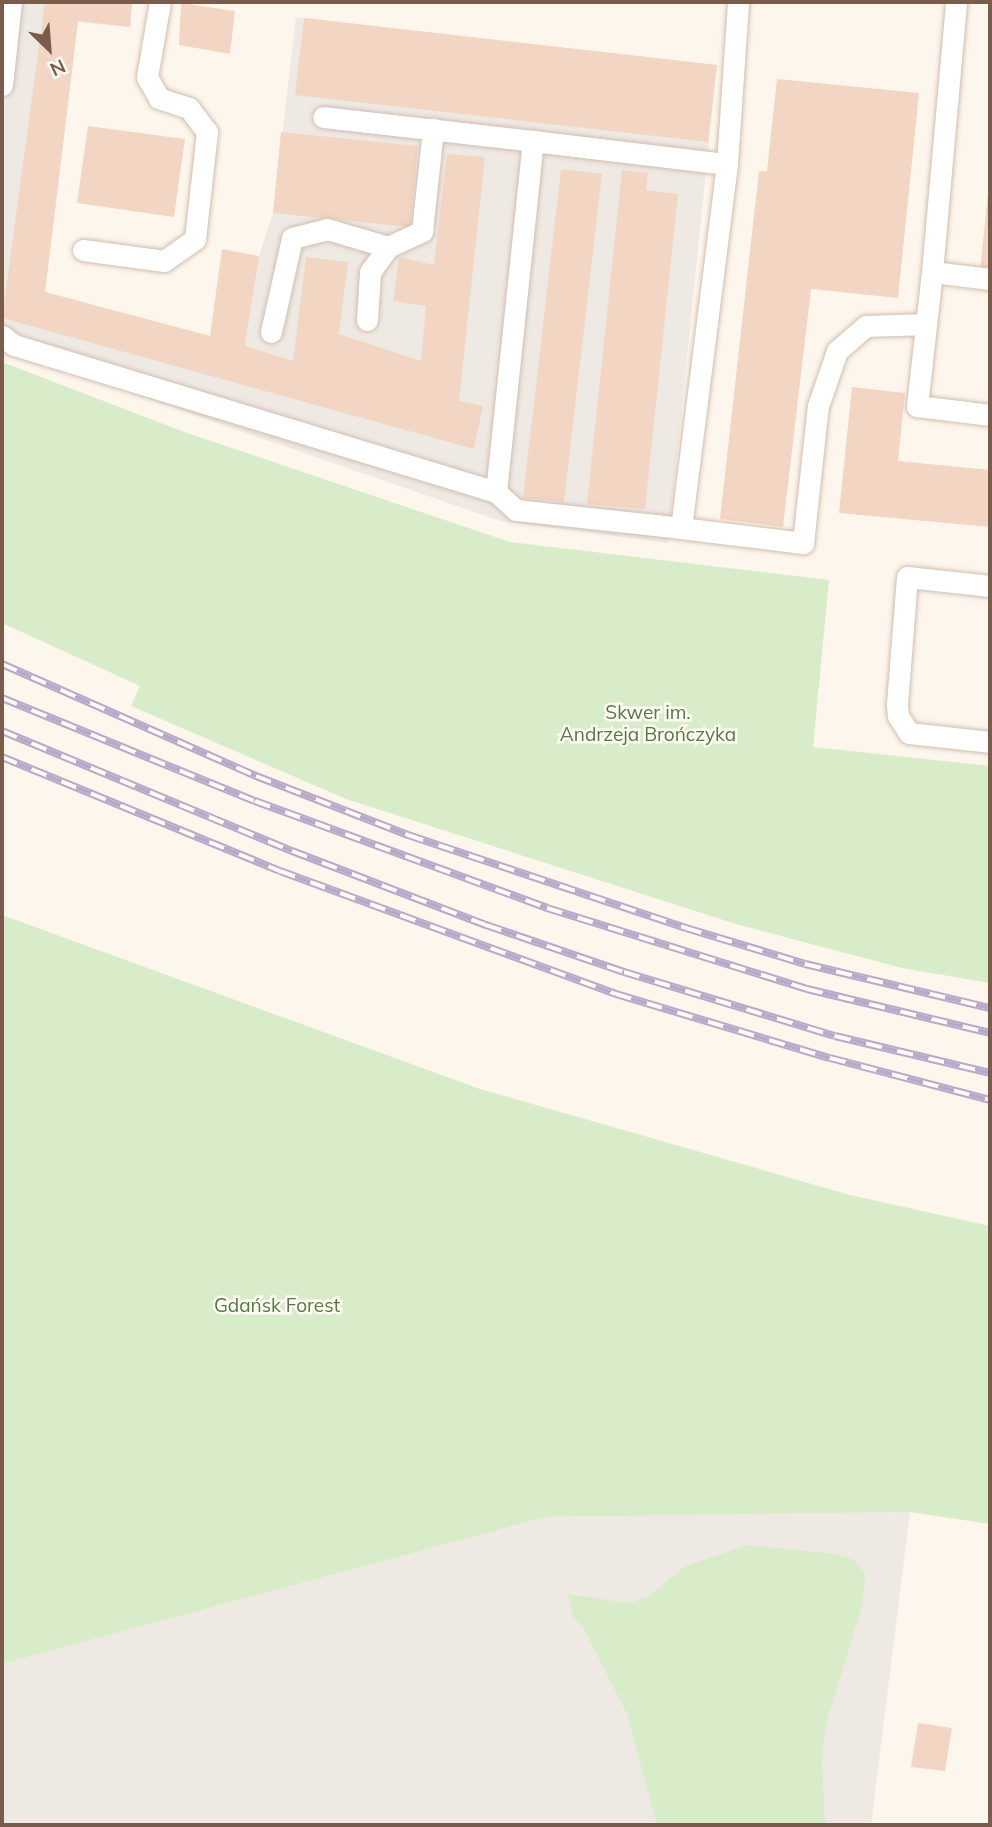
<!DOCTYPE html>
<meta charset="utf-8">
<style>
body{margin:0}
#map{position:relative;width:992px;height:1827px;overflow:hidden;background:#fdf6ec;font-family:Mulish,sans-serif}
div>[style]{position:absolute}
.industrial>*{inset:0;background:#efe9e4}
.green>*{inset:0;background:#d8ecc9}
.building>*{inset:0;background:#f3d5c3}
.roads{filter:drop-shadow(0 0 2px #d1beb0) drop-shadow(0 0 2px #d1beb0)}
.lane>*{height:21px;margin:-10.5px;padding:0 10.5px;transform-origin:10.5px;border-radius:10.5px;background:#fff}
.rail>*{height:8px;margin-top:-4px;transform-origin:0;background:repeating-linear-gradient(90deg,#fffaf3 0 16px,#b9a8c9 0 32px);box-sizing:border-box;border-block:2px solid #b9a8c9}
span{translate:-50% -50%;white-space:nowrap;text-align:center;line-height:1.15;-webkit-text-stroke:5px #fffaf3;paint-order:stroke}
.park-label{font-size:19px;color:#537a41}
.frame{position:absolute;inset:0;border:4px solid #7a5c4d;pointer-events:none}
.north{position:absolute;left:14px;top:14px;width:70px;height:70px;-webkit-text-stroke:5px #fffaf3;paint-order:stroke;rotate:155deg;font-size:19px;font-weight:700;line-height:28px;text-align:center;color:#7a5c4d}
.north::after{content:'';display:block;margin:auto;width:24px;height:32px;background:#7a5c4d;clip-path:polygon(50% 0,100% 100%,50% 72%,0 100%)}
</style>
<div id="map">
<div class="industrial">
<i style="clip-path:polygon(2px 2px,132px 2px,130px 27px,78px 22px,45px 292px,245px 346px,259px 256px,273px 213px,296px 17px,717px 65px,668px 543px,500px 521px,2px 348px)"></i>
<i style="clip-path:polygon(910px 1512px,871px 1825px,2px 1825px,2px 1664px,546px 1517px)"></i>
</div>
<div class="green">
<i style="clip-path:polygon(2px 362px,187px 433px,510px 542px,829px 580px,813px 747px,990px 766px,990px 983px,902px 968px,736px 924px,346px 799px,131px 706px,140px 686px,2px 623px)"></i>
<i style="clip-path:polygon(2px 915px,480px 1089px,850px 1195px,990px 1226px,990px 1524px,910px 1512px,546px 1517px,2px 1664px)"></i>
<i style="clip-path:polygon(746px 1545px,835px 1554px,854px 1560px,866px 1575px,862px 1607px,826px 1723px,822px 1760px,825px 1825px,657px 1825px,627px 1714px,583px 1627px,573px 1617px,568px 1594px,628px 1603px,648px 1597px,684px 1567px)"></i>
</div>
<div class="building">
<i style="clip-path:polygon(45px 2px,132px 2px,130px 27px,78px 21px,45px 292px,210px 336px,222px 249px,259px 256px,245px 346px,293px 361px,306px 257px,348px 262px,339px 334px,421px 361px,426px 306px,393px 301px,399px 257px,434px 265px,447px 154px,485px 157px,459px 401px,483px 406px,474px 449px,2px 318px)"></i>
<i style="clip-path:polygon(181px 3px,235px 11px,230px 54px,179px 45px)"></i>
<i style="clip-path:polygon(304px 18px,717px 65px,708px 142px,295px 95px)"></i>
<i style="clip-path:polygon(777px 79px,919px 93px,898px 298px,811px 289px,783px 527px,720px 519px,759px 171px,767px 171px)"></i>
<i style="clip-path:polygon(88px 126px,185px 139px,174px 217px,77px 203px)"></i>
<i style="clip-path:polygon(281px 132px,418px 146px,410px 227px,273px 213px)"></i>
<i style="clip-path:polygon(561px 169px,602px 174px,564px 502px,523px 498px)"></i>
<i style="clip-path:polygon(622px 170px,648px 173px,646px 190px,678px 194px,645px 509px,587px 504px)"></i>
<i style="clip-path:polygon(988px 193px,990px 193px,990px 272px,980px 271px)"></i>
<i style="clip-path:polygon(852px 387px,905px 393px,898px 461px,990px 470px,990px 527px,839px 513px)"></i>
<i style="clip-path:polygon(918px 1723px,952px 1728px,945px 1771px,911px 1767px)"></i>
</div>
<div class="roads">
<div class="lane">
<i style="left:2px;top:85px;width:83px;rotate:-83.8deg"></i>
<i style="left:533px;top:141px;width:195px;rotate:6.8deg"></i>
<i style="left:727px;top:164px;width:162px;rotate:-86.1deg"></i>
<i style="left:83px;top:250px;width:82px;rotate:7.7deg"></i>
<i style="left:164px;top:261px;width:38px;rotate:-35deg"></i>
<i style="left:195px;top:239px;width:108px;rotate:-83.6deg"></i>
<i style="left:207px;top:132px;width:30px;rotate:-127deg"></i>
<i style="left:189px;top:108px;width:32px;rotate:-162deg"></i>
<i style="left:159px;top:98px;width:24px;rotate:-120deg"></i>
<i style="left:147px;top:77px;width:76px;rotate:-80.2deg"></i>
<i style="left:932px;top:272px;width:271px;rotate:-84.9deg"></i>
<i style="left:990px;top:279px;width:58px;rotate:-173.1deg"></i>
<i style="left:932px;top:272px;width:135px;rotate:96.4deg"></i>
<i style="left:917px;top:406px;width:74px;rotate:7deg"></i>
<i style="left:367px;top:320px;width:48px;rotate:-86.4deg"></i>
<i style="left:370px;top:272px;width:31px;rotate:-54deg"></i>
<i style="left:271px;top:332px;width:96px;rotate:-77.4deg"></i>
<i style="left:292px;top:238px;width:36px;rotate:-14deg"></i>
<i style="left:327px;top:229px;width:64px;rotate:16.4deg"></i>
<i style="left:388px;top:247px;width:38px;rotate:-25deg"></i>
<i style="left:422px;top:231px;width:103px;rotate:-83.8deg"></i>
<i style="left:2px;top:336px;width:15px;rotate:37deg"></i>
<i style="left:14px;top:345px;width:504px;rotate:16.96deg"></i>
<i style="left:496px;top:492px;width:353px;rotate:-84deg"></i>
<i style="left:533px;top:141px;width:211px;rotate:-173.5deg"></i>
<i style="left:496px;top:492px;width:27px;rotate:42deg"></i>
<i style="left:516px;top:510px;width:166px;rotate:6.2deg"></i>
<i style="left:681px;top:528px;width:367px;rotate:-82.8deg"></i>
<i style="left:681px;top:528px;width:123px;rotate:7deg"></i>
<i style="left:803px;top:543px;width:138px;rotate:-83.8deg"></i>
<i style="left:818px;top:406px;width:58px;rotate:-70.9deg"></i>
<i style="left:837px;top:351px;width:38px;rotate:-41deg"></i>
<i style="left:866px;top:326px;width:60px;rotate:-1.9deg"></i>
<i style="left:990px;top:586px;width:83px;rotate:-173.8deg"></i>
<i style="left:907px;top:577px;width:128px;rotate:94.5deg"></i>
<i style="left:897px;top:705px;width:11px;rotate:85deg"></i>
<i style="left:898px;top:716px;width:20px;rotate:57deg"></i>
<i style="left:909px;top:733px;width:81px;rotate:6.3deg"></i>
</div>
</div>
<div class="rail">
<i style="left:2px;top:664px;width:278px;rotate:23.8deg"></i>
<i style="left:256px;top:776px;width:163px;rotate:21.2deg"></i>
<i style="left:408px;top:835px;width:293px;rotate:18.5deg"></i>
<i style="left:686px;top:928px;width:124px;rotate:16.8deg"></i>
<i style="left:805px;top:964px;width:190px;rotate:13.4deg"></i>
<i style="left:2px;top:698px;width:273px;rotate:22.2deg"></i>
<i style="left:255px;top:801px;width:311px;rotate:20.1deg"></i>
<i style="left:547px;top:908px;width:272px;rotate:17.3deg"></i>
<i style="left:807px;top:989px;width:188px;rotate:13.5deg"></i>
<i style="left:2px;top:731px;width:314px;rotate:22.5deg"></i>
<i style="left:292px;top:851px;width:208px;rotate:20.9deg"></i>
<i style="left:486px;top:925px;width:146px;rotate:18.8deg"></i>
<i style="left:624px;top:972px;width:220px;rotate:16.9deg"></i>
<i style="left:835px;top:1036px;width:159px;rotate:13.4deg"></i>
<i style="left:2px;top:757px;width:300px;rotate:22.3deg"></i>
<i style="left:280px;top:871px;width:358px;rotate:20.1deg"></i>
<i style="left:616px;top:994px;width:223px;rotate:16.7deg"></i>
<i style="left:830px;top:1058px;width:165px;rotate:14.7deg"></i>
</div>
<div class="park-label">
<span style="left:648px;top:724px">Skwer im.<br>Andrzeja Brończyka</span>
<span style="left:277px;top:1306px">Gdańsk Forest</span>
</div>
<div class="frame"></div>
<div class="north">N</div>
</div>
